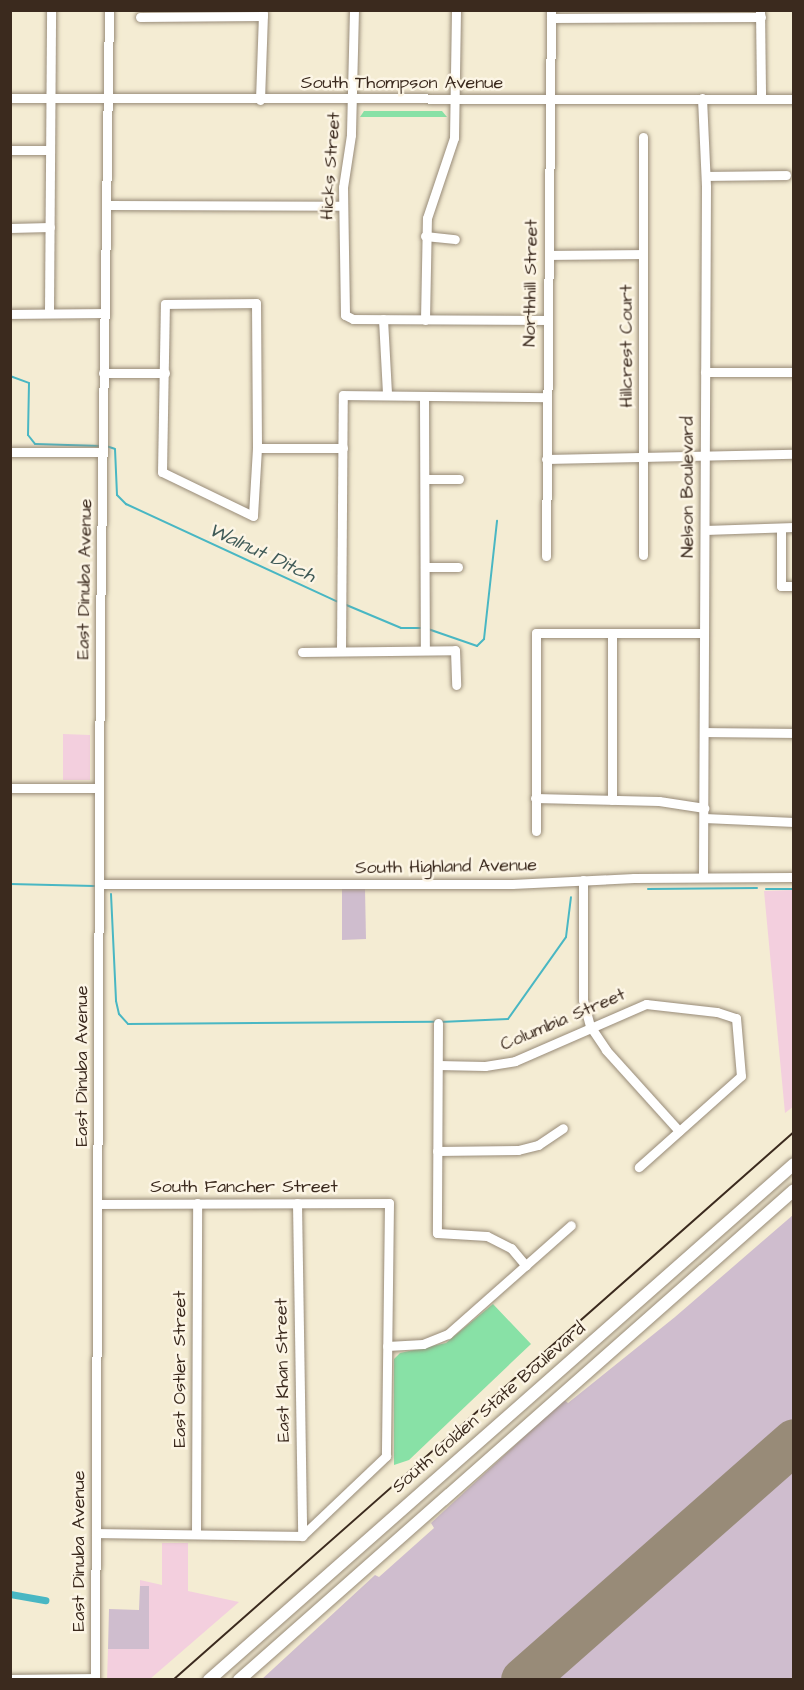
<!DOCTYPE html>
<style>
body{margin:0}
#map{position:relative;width:804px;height:1690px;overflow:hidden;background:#f4ecd3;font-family:"Architects Daughter",sans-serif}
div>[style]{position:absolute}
.built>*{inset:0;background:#f3cfde}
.industrial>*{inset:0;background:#cfbdce}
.green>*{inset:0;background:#88e1a6}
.stream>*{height:2px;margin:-1px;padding:0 1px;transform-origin:1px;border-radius:1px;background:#49b7c3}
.canal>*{height:7px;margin:-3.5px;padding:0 3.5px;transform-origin:3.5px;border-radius:3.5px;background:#49b7c3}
.runway>*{height:45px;margin:-22.5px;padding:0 22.5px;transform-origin:22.5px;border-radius:22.5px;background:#988b78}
.roads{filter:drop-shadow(0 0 2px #988b78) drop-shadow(0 0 2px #988b78)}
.minor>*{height:9px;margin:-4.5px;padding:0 4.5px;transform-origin:4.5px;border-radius:4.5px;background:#fff}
.major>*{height:12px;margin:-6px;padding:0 6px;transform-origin:6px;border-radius:6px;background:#fff}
.rail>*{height:2px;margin:-1px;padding:0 1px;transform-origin:1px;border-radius:1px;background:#3b2a1e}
span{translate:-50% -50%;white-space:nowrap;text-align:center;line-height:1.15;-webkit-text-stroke:5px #fcf5e5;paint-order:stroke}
.street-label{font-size:18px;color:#3b2a1e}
.water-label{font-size:20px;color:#405b58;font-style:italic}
.frame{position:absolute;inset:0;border:12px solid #3b2a1e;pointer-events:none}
</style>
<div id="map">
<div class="built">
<i style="clip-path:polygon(63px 734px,90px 735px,90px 780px,63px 780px)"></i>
<i style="clip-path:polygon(793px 890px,794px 1106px,785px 1113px,764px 891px)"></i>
<i style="clip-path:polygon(162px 1543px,188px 1543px,188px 1591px,239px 1602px,150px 1679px,107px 1680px,108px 1649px,149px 1649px,149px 1586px,140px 1586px,140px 1580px,162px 1585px)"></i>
</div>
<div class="industrial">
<i style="clip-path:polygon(342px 889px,365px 889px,366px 939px,342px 940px)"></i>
<i style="clip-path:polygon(793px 1215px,793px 1679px,261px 1680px,375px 1575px,379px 1577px,434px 1528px,431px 1523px,564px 1400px,568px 1403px,675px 1317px)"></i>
<i style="clip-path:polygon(140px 1586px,149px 1586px,149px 1649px,108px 1649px,109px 1609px,139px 1610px)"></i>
</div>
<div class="green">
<i style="clip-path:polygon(364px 111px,442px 111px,447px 117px,360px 117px)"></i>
<i style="clip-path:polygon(493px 1304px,531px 1344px,409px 1460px,394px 1465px,394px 1359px,400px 1353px,446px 1343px)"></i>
</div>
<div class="stream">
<i style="left:10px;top:376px;width:20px;rotate:20deg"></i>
<i style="left:29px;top:383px;width:52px;rotate:91.1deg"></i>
<i style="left:28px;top:435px;width:11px;rotate:52deg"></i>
<i style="left:35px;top:444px;width:65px;rotate:1.8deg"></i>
<i style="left:106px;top:446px;width:9px;rotate:18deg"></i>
<i style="left:115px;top:449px;width:46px;rotate:87.5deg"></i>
<i style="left:117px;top:495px;width:13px;rotate:45deg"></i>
<i style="left:126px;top:504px;width:234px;rotate:24.8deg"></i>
<i style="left:344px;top:604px;width:62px;rotate:22.8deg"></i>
<i style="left:401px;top:628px;width:21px"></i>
<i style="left:428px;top:629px;width:52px;rotate:19.1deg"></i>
<i style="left:477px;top:646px;width:10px;rotate:-45deg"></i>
<i style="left:484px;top:639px;width:119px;rotate:-83.7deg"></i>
<i style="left:10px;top:884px;width:84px;rotate:1.4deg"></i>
<i style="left:648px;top:889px;width:109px;rotate:-0.5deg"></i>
<i style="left:766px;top:889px;width:28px"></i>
<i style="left:111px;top:894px;width:107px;rotate:87.3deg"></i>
<i style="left:116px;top:1001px;width:13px;rotate:77deg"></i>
<i style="left:119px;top:1014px;width:13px;rotate:48deg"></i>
<i style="left:128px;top:1024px;width:307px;rotate:-0.4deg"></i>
<i style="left:440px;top:1022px;width:68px;rotate:-2.5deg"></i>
<i style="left:508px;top:1019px;width:100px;rotate:-54.7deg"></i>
<i style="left:566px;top:937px;width:40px;rotate:-82.9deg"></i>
</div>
<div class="canal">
<i style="left:10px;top:1594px;width:36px;rotate:10deg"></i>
</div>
<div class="runway">
<i style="left:523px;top:1680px;width:361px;rotate:-41.4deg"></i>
</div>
<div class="roads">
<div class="minor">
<i style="left:354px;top:10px;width:125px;rotate:91.4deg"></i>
<i style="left:351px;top:135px;width:53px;rotate:98.7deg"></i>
<i style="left:343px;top:187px;width:128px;rotate:89.1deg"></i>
<i style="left:345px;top:315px;width:9px;rotate:27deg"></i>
<i style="left:353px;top:319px;width:194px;rotate:0.3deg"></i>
<i style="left:760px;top:10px;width:88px;rotate:89.3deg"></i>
<i style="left:140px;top:17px;width:123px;rotate:-0.5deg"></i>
<i style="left:551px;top:18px;width:210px;rotate:-0.3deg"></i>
<i style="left:10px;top:98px;width:784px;rotate:0.07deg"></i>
<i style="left:702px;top:98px;width:89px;rotate:87.4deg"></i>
<i style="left:706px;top:187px;width:689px;rotate:90.25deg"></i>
<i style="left:260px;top:100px;width:87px;rotate:-88deg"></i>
<i style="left:643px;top:137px;width:418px;rotate:90deg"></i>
<i style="left:10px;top:150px;width:40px"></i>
<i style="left:706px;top:176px;width:80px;rotate:-0.7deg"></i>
<i style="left:107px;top:205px;width:236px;rotate:0.2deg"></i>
<i style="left:10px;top:228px;width:40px;rotate:-1.4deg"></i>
<i style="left:425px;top:236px;width:30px;rotate:6deg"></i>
<i style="left:549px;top:255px;width:94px;rotate:-0.6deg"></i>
<i style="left:256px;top:303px;width:145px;rotate:89.6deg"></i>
<i style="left:257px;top:448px;width:68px;rotate:93.4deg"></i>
<i style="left:253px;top:516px;width:101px;rotate:-154.2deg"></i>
<i style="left:162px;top:472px;width:168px;rotate:-89deg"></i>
<i style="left:165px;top:304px;width:91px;rotate:-0.6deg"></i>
<i style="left:49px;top:311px;width:301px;rotate:-89.6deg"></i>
<i style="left:10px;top:314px;width:93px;rotate:-0.6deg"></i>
<i style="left:383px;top:319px;width:75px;rotate:86.9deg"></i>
<i style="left:425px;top:320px;width:102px;rotate:-88.9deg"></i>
<i style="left:427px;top:218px;width:84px;rotate:-71.4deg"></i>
<i style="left:454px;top:138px;width:128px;rotate:-89.1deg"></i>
<i style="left:705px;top:372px;width:89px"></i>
<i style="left:103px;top:373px;width:62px"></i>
<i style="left:424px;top:397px;width:253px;rotate:89.8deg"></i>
<i style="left:257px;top:448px;width:86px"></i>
<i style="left:10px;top:452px;width:92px"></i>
<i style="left:546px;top:459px;width:248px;rotate:-1.2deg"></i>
<i style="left:426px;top:479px;width:33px"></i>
<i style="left:781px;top:528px;width:58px;rotate:90deg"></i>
<i style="left:781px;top:586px;width:13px"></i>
<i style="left:705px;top:530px;width:89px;rotate:-1.9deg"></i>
<i style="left:546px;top:556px;width:546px;rotate:-89.48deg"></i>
<i style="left:425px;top:567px;width:33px"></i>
<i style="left:612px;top:634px;width:166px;rotate:90deg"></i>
<i style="left:341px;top:651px;width:256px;rotate:-89.6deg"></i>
<i style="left:343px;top:395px;width:203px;rotate:0.6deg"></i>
<i style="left:302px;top:652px;width:153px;rotate:-0.7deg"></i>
<i style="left:455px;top:650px;width:35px;rotate:88deg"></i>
<i style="left:704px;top:732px;width:90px;rotate:0.6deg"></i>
<i style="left:10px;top:788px;width:89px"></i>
<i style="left:535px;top:798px;width:124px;rotate:1.4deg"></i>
<i style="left:659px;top:801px;width:46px;rotate:8.8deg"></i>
<i style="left:704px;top:818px;width:90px;rotate:2.5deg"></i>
<i style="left:536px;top:831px;width:198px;rotate:-90deg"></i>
<i style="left:536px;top:633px;width:168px"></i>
<i style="left:583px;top:880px;width:120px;rotate:90deg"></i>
<i style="left:583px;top:1000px;width:27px;rotate:75deg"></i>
<i style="left:590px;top:1026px;width:29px;rotate:56deg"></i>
<i style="left:606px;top:1050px;width:109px;rotate:48deg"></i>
<i style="left:99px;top:884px;width:413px"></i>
<i style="left:512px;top:884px;width:122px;rotate:-2.8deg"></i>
<i style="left:634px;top:878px;width:160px;rotate:-0.4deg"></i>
<i style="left:438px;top:1023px;width:210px;rotate:90.3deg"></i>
<i style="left:437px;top:1233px;width:50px;rotate:3.4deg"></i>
<i style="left:487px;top:1236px;width:27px;rotate:27deg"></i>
<i style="left:511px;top:1248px;width:23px;rotate:50deg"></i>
<i style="left:438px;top:1065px;width:47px;rotate:1.2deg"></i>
<i style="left:485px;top:1066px;width:30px;rotate:-9deg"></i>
<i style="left:515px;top:1061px;width:143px;rotate:-23.5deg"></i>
<i style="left:646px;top:1004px;width:71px;rotate:6.4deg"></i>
<i style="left:717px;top:1012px;width:20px;rotate:18deg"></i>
<i style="left:736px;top:1018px;width:58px;rotate:85.1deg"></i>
<i style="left:741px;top:1076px;width:137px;rotate:138.3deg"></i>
<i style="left:437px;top:1151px;width:81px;rotate:-0.7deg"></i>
<i style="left:518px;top:1150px;width:21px;rotate:-14deg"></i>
<i style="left:538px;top:1145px;width:30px;rotate:-34deg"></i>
<i style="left:297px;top:1203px;width:333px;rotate:89.1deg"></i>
<i style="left:99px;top:1204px;width:290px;rotate:-0.2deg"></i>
<i style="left:389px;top:1203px;width:253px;rotate:90.7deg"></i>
<i style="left:386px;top:1456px;width:116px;rotate:136.4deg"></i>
<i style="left:387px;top:1346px;width:36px;rotate:-3deg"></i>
<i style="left:423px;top:1344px;width:27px;rotate:-22deg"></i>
<i style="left:448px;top:1334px;width:164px;rotate:-41.5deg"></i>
<i style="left:96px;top:1533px;width:206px;rotate:0.8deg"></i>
<i style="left:196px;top:1534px;width:331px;rotate:-89.8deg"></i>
<i style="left:10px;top:1679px;width:85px;rotate:-0.7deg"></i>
<i style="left:95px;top:1680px;width:1050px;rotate:-89.73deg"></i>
<i style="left:100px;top:630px;width:620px;rotate:-89.17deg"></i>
</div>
<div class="major">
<i style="left:209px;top:1680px;width:780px;rotate:-41.41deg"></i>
<i style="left:239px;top:1680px;width:740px;rotate:-41.44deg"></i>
</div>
</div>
<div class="rail">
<i style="left:173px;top:1680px;width:828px;rotate:-41.43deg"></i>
</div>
<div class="street-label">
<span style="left:402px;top:83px">South Thompson Avenue</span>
<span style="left:331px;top:166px;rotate:-86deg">Hicks Street</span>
<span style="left:531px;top:283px;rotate:-89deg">Northhill Street</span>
<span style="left:627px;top:346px;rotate:-90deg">Hillcrest Court</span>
<span style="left:688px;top:487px;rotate:-90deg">Nelson Boulevard</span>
<span style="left:85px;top:579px;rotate:-89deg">East Dinuba Avenue</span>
<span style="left:446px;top:867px;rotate:-1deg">South Highland Avenue</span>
<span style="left:563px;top:1020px;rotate:-23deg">Columbia Street</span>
<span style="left:82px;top:1066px;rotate:-90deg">East Dinuba Avenue</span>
<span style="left:244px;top:1187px">South Fancher Street</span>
<span style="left:180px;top:1369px;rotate:-90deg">East Ostler Street</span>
<span style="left:283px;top:1370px;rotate:-91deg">East Khan Street</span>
<span style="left:489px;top:1408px;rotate:-41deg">South Golden State Boulevard</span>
<span style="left:79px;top:1551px;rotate:-90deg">East Dinuba Avenue</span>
</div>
<div class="water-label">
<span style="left:262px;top:553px;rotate:25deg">Walnut Ditch</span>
</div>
<div class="frame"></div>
</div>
